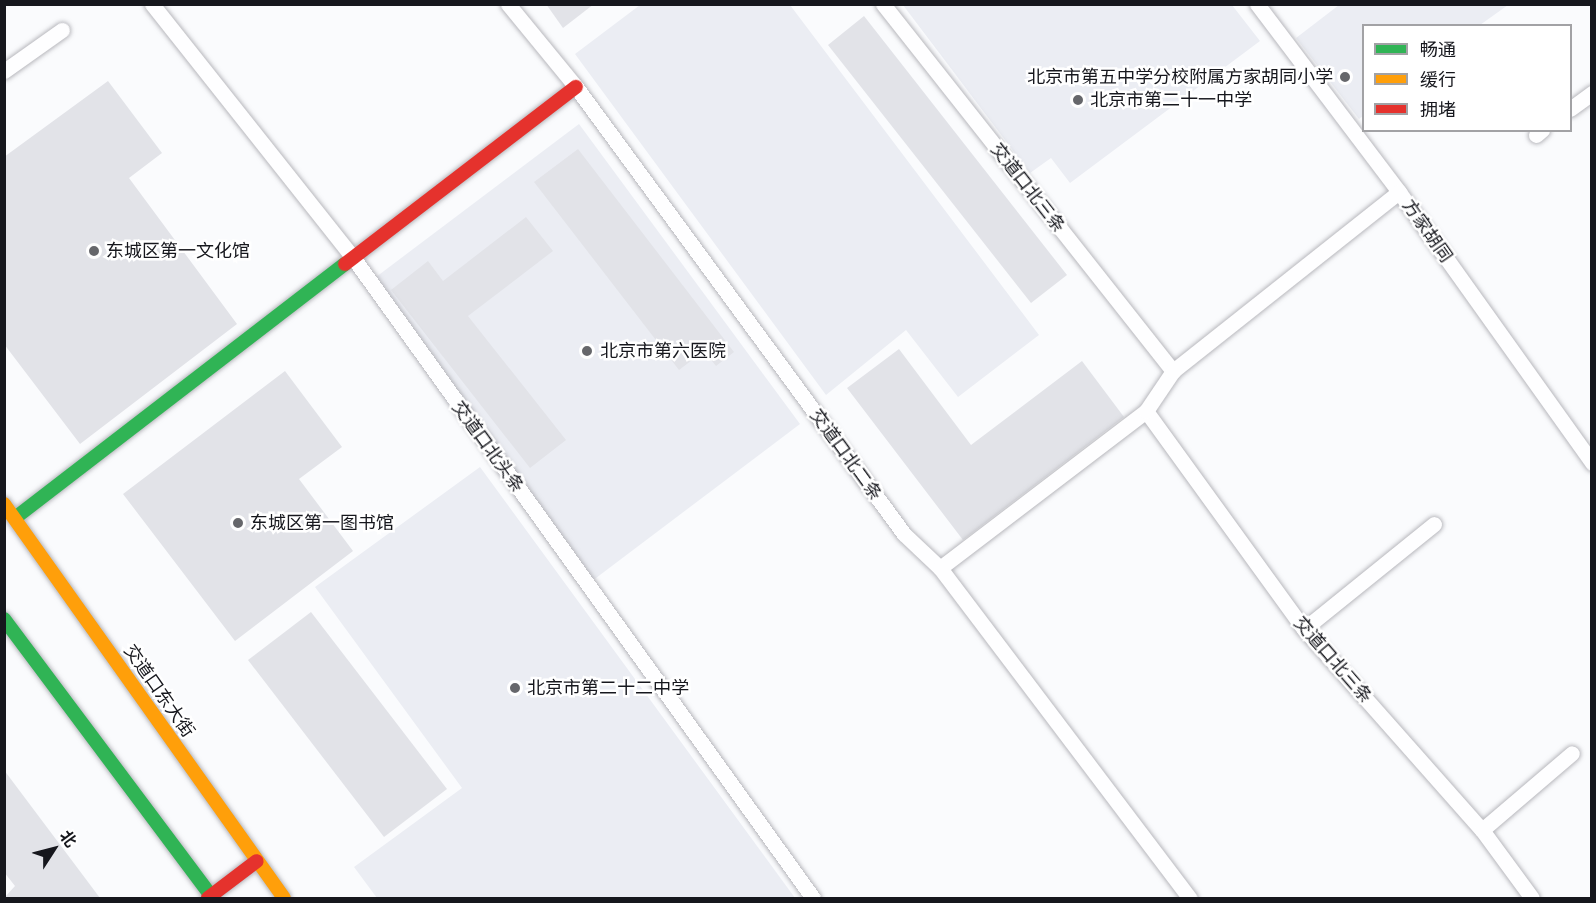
<!DOCTYPE html>
<meta charset="utf-8">
<style>
body{margin:0}
#map{position:relative;width:1596px;height:903px;overflow:hidden;background:#fafbfd;font-family:"Titillium Web","Noto Sans SC",sans-serif}
div>[style]{position:absolute}
.built>*{inset:0;background:#ebedf3}
.building>*{inset:0;background:#e2e3e8}
.roads{filter:drop-shadow(0 0 2px #b8b8bd) drop-shadow(0 0 2px #b8b8bd)}
.lane>*{height:15px;margin:-7.5px;padding:0 7.5px;transform-origin:7.5px;border-radius:7.5px;background:#fefeff}
.fast>*{height:14px;margin:-7px;padding:0 7px;transform-origin:7px;border-radius:7px;background:#30b455}
.slow>*{height:14px;margin:-7px;padding:0 7px;transform-origin:7px;border-radius:7px;background:#ff9f0a}
.jam>*{height:14px;margin:-7px;padding:0 7px;transform-origin:7px;border-radius:7px;background:#e5322d}
.dots>*{width:16px;height:16px;translate:-50% -50%;box-sizing:border-box;border:3px solid #fff;border-radius:50%}
span{translate:-50% -50%;white-space:nowrap;text-align:center;line-height:1.15;-webkit-text-stroke:5px #fff;paint-order:stroke}
.poi-label{font-size:18px;color:#16171d}
.right{translate:-100% -50%;text-align:right}
.left{translate:0 -50%;text-align:left}
.street-label{font-size:18px;color:#16171d}
.frame{position:absolute;inset:0;border:6px solid #16171d;pointer-events:none}
.legend{position:absolute;left:1362px;top:24px;width:210px;height:108px;box-sizing:border-box;background:#fff;border:2px solid #a2a2a5;margin:0;padding:8px 10px;list-style:none;font-size:18px;color:#16171d}
.legend li{display:flex;align-items:center;gap:12px;height:30px}
.legend b{width:30px;border:2px solid #a2a2a5}
.north{position:absolute;left:24px;top:819px;width:60px;height:60px;-webkit-text-stroke:4px #fff;paint-order:stroke;rotate:54deg;font-size:16px;font-weight:700;line-height:24px;text-align:center;color:#16171d}
.north::after{content:'';display:block;margin:auto;width:21px;height:27px;background:#16171d;clip-path:polygon(50% 0,100% 100%,50% 72%,0 100%)}
</style>
<div id="map">
<div class="built">
<i style="clip-path:polygon(640px 5px,790px 5px,1039px 335px,958px 397px,906px 330px,826px 395px,575px 54px)"></i>
<i style="clip-path:polygon(903px 5px,1232px 5px,1260px 41px,1070px 183px,1051px 158px,1030px 173px)"></i>
<i style="clip-path:polygon(1339px 5px,1339px 4px,1508px 5px,1480px 25px,1364px 26px,1363px 116px,1359px 119px,1296px 38px)"></i>
<i style="clip-path:polygon(579px 124px,800px 424px,592px 581px,376px 277px)"></i>
<i style="clip-path:polygon(480px 467px,795px 898px,377px 898px,354px 867px,462px 788px,315px 587px)"></i>
</div>
<div class="building">
<i style="clip-path:polygon(546px 4px,594px 4px,563px 28px)"></i>
<i style="clip-path:polygon(864px 16px,1067px 275px,1031px 303px,828px 45px)"></i>
<i style="clip-path:polygon(108px 81px,162px 153px,129px 178px,237px 324px,80px 444px,4px 344px,4px 157px)"></i>
<i style="clip-path:polygon(578px 149px,734px 352px,716px 366px,704px 351px,679px 370px,534px 182px)"></i>
<i style="clip-path:polygon(526px 217px,553px 251px,468px 316px,566px 440px,530px 468px,391px 290px,428px 261px,443px 281px)"></i>
<i style="clip-path:polygon(899px 349px,971px 445px,1082px 361px,1124px 417px,963px 540px,847px 388px)"></i>
<i style="clip-path:polygon(285px 371px,342px 447px,299px 479px,353px 551px,235px 641px,123px 494px)"></i>
<i style="clip-path:polygon(311px 612px,447px 789px,384px 837px,248px 660px)"></i>
<i style="clip-path:polygon(4px 770px,100px 898px,4px 898px,15px 886px,4px 872px)"></i>
</div>
<div class="roads">
<div class="lane">
<i style="left:152px;top:4px;width:322px;rotate:51.6deg"></i>
<i style="left:352px;top:256px;width:790px;rotate:54.32deg"></i>
<i style="left:508px;top:4px;width:107px;rotate:50.7deg"></i>
<i style="left:576px;top:87px;width:554px;rotate:53.73deg"></i>
<i style="left:904px;top:534px;width:50px;rotate:43.4deg"></i>
<i style="left:940px;top:568px;width:414px;rotate:52.9deg"></i>
<i style="left:883px;top:4px;width:468px;rotate:51.7deg"></i>
<i style="left:1257px;top:4px;width:236px;rotate:52.9deg"></i>
<i style="left:1399px;top:192px;width:333px;rotate:54.5deg"></i>
<i style="left:4px;top:71px;width:71px;rotate:-35.3deg"></i>
<i style="left:1570px;top:109px;width:27px;rotate:-36deg"></i>
<i style="left:1536px;top:135px;width:8px;rotate:-40deg"></i>
<i style="left:1146px;top:411px;width:269px;rotate:54.1deg"></i>
<i style="left:1304px;top:629px;width:268px;rotate:48.5deg"></i>
<i style="left:1482px;top:830px;width:84px;rotate:53.7deg"></i>
<i style="left:940px;top:568px;width:259px;rotate:-37.3deg"></i>
<i style="left:1146px;top:411px;width:48px;rotate:-56deg"></i>
<i style="left:1173px;top:371px;width:288px;rotate:-38.4deg"></i>
<i style="left:1304px;top:629px;width:167px;rotate:-38.9deg"></i>
<i style="left:1482px;top:830px;width:118px;rotate:-40.5deg"></i>
</div>
<div class="fast">
<i style="left:15px;top:518px;width:416px;rotate:-37.6deg"></i>
<i style="left:4px;top:619px;width:349px;rotate:53.2deg"></i>
</div>
<div class="slow">
<i style="left:4px;top:504px;width:483px;rotate:54.6deg"></i>
</div>
<div class="jam">
<i style="left:345px;top:264px;width:291px;rotate:-37.5deg"></i>
<i style="left:208px;top:898px;width:61px;rotate:-37.1deg"></i>
</div>
</div>
<div class="dots">
<i style="left:1345px;top:77px;background:#66676b"></i>
<i style="left:1078px;top:100px;background:#66676b"></i>
<i style="left:94px;top:251px;background:#66676b"></i>
<i style="left:587px;top:351px;background:#66676b"></i>
<i style="left:238px;top:523px;background:#66676b"></i>
<i style="left:515px;top:688px;background:#66676b"></i>
</div>
<div class="poi-label">
<span class="right" style="left:1333px;top:77px">北京市第五中学分校附属方家胡同小学</span>
<span class="left" style="left:1090px;top:100px">北京市第二十一中学</span>
<span class="left" style="left:106px;top:251px">东城区第一文化馆</span>
<span class="left" style="left:600px;top:351px">北京市第六医院</span>
<span class="left" style="left:250px;top:523px">东城区第一图书馆</span>
<span class="left" style="left:527px;top:688px">北京市第二十二中学</span>
</div>
<div class="street-label">
<span style="left:1028px;top:188px;rotate:52deg">交道口北三条</span>
<span style="left:1427px;top:231px;rotate:55deg">方家胡同</span>
<span style="left:488px;top:447px;rotate:54deg">交道口北头条</span>
<span style="left:846px;top:455px;rotate:54deg">交道口北二条</span>
<span style="left:1333px;top:660px;rotate:49deg">交道口北三条</span>
<span style="left:159px;top:691px;rotate:55deg">交道口东大街</span>
</div>
<div class="frame"></div>
<ul class="legend">
<li><b style="height:8px;background:#30b455"></b>畅通</li>
<li><b style="height:8px;background:#ff9f0a"></b>缓行</li>
<li><b style="height:8px;background:#e5322d"></b>拥堵</li>
</ul>
<div class="north">北</div>
</div>
